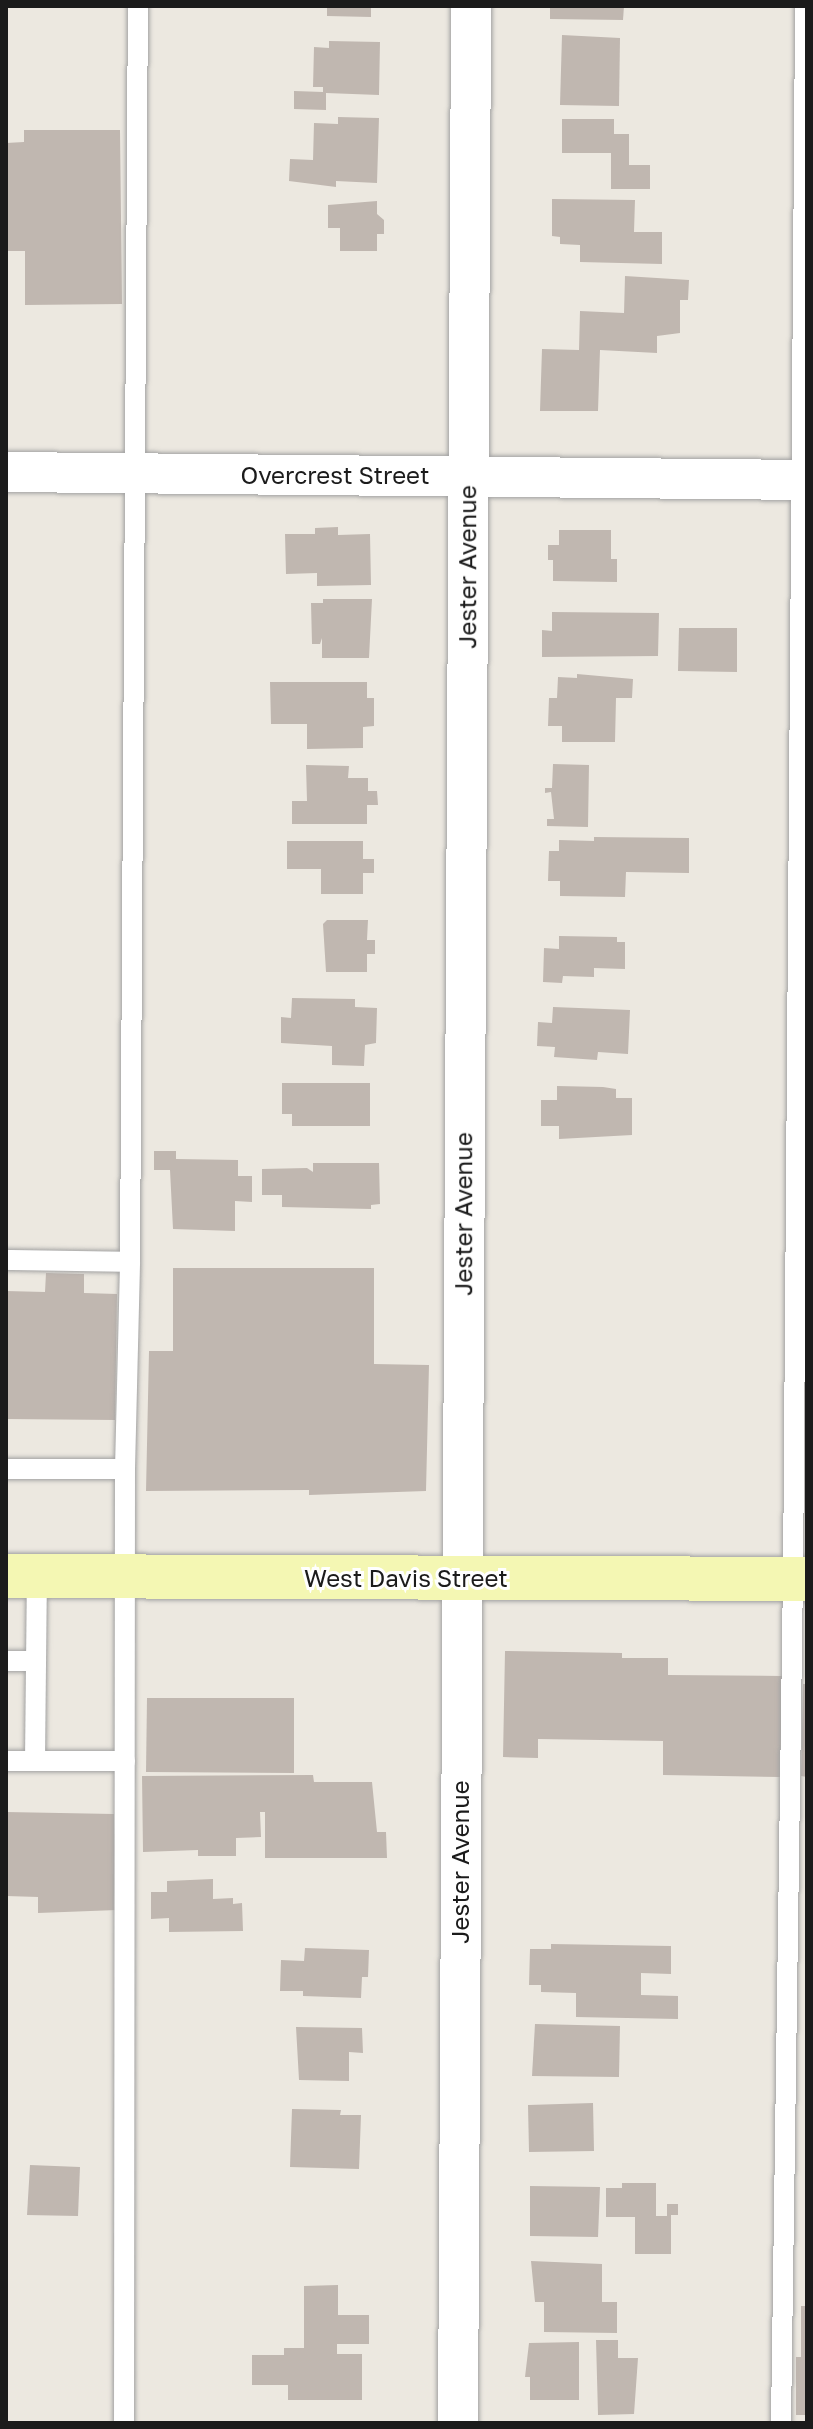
<!DOCTYPE html>
<style>
body{margin:0}
#map{position:relative;width:813px;height:2429px;overflow:hidden;background:#ece8e0;font-family:"Golos Text",sans-serif}
div>[style]{position:absolute}
.building>*{inset:0;background:#c0b7b0}
.roads{filter:drop-shadow(0 0 2px #a2a2a2) drop-shadow(0 0 2px #a2a2a2)}
.lane>*{height:20px;margin:-10px;padding:0 10px;transform-origin:10px;border-radius:10px;background:#fff}
.street>*{height:40px;margin:-20px;padding:0 20px;transform-origin:20px;border-radius:20px;background:#fff}
.secondary>*{height:44px;margin:-22px;padding:0 22px;transform-origin:22px;border-radius:22px;background:#f4f7b3}
span{translate:-50% -50%;white-space:nowrap;text-align:center;line-height:1.15;-webkit-text-stroke:6px #fff;paint-order:stroke}
.street-label{font-size:24px;color:#1b1b1b}
.frame{position:absolute;inset:0;border:8px solid #1b1b1b;pointer-events:none}
</style>
<div id="map">
<div class="building">
<i style="clip-path:polygon(327px 6px,371px 6px,371px 17px,327px 16px)"></i>
<i style="clip-path:polygon(550px 6px,624px 6px,623px 20px,550px 19px)"></i>
<i style="clip-path:polygon(562px 35px,620px 38px,619px 106px,560px 105px)"></i>
<i style="clip-path:polygon(329px 41px,380px 42px,379px 95px,326px 93px,326px 110px,294px 109px,294px 91px,323px 92px,323px 87px,313px 87px,314px 47px,329px 48px)"></i>
<i style="clip-path:polygon(338px 117px,379px 118px,377px 183px,336px 181px,336px 187px,289px 181px,290px 159px,313px 160px,314px 123px,338px 124px)"></i>
<i style="clip-path:polygon(562px 119px,614px 119px,614px 134px,629px 134px,629px 165px,650px 165px,650px 189px,611px 189px,611px 153px,562px 153px)"></i>
<i style="clip-path:polygon(24px 130px,120px 130px,122px 304px,25px 305px,25px 251px,6px 251px,6px 143px,24px 142px)"></i>
<i style="clip-path:polygon(552px 199px,635px 200px,634px 232px,662px 232px,662px 264px,580px 262px,580px 245px,560px 244px,560px 237px,552px 236px)"></i>
<i style="clip-path:polygon(377px 201px,377px 214px,384px 220px,384px 234px,377px 234px,377px 251px,340px 251px,340px 228px,328px 228px,328px 205px)"></i>
<i style="clip-path:polygon(625px 276px,689px 280px,688px 300px,680px 300px,680px 333px,657px 336px,657px 353px,600px 350px,598px 411px,540px 411px,542px 349px,579px 350px,580px 311px,624px 313px)"></i>
<i style="clip-path:polygon(338px 527px,338px 535px,370px 534px,371px 585px,317px 586px,317px 573px,286px 574px,285px 534px,315px 534px,315px 528px)"></i>
<i style="clip-path:polygon(559px 530px,611px 530px,611px 559px,617px 559px,617px 582px,553px 581px,553px 560px,548px 560px,548px 545px,559px 545px)"></i>
<i style="clip-path:polygon(323px 599px,372px 599px,369px 658px,322px 658px,322px 638px,320px 644px,312px 644px,311px 603px,323px 603px)"></i>
<i style="clip-path:polygon(552px 612px,659px 613px,658px 656px,542px 657px,542px 630px,552px 631px)"></i>
<i style="clip-path:polygon(679px 628px,737px 628px,737px 672px,678px 671px)"></i>
<i style="clip-path:polygon(577px 674px,633px 679px,632px 698px,616px 698px,615px 742px,562px 742px,562px 726px,548px 726px,549px 698px,557px 698px,558px 677px,577px 678px)"></i>
<i style="clip-path:polygon(270px 682px,367px 682px,367px 698px,374px 698px,374px 726px,363px 727px,363px 748px,307px 749px,307px 724px,271px 724px)"></i>
<i style="clip-path:polygon(553px 764px,589px 765px,588px 827px,547px 826px,547px 819px,554px 819px,551px 792px,545px 793px,545px 788px,552px 788px)"></i>
<i style="clip-path:polygon(306px 765px,349px 766px,348px 778px,368px 778px,368px 791px,377px 791px,378px 805px,367px 805px,367px 824px,292px 824px,292px 801px,307px 801px)"></i>
<i style="clip-path:polygon(594px 837px,689px 838px,689px 873px,626px 872px,625px 897px,560px 896px,560px 881px,548px 881px,549px 851px,559px 851px,559px 840px,594px 841px)"></i>
<i style="clip-path:polygon(287px 841px,363px 841px,363px 859px,374px 859px,374px 873px,363px 873px,363px 894px,321px 894px,321px 869px,287px 869px)"></i>
<i style="clip-path:polygon(327px 920px,368px 920px,367px 940px,375px 940px,375px 954px,367px 954px,367px 972px,326px 972px,323px 924px)"></i>
<i style="clip-path:polygon(559px 936px,617px 937px,617px 942px,625px 942px,625px 969px,594px 968px,594px 977px,563px 976px,562px 983px,543px 982px,544px 948px,559px 949px)"></i>
<i style="clip-path:polygon(292px 998px,355px 999px,355px 1007px,377px 1008px,376px 1043px,365px 1045px,364px 1066px,332px 1065px,332px 1046px,281px 1043px,281px 1017px,291px 1018px)"></i>
<i style="clip-path:polygon(553px 1007px,630px 1010px,628px 1054px,598px 1052px,597px 1060px,554px 1057px,555px 1047px,537px 1046px,538px 1022px,552px 1023px)"></i>
<i style="clip-path:polygon(282px 1083px,370px 1083px,370px 1126px,292px 1126px,292px 1114px,282px 1114px)"></i>
<i style="clip-path:polygon(557px 1086px,603px 1087px,616px 1089px,616px 1098px,632px 1098px,632px 1135px,559px 1139px,559px 1126px,541px 1126px,541px 1100px,557px 1100px)"></i>
<i style="clip-path:polygon(154px 1151px,176px 1151px,176px 1159px,238px 1160px,238px 1176px,252px 1176px,252px 1202px,235px 1201px,235px 1231px,173px 1229px,170px 1170px,154px 1170px)"></i>
<i style="clip-path:polygon(313px 1163px,379px 1163px,380px 1204px,371px 1205px,371px 1209px,282px 1207px,282px 1195px,262px 1195px,262px 1169px,307px 1168px,313px 1172px)"></i>
<i style="clip-path:polygon(173px 1268px,374px 1268px,374px 1364px,429px 1365px,426px 1491px,309px 1495px,309px 1490px,146px 1491px,149px 1351px,173px 1351px)"></i>
<i style="clip-path:polygon(46px 1273px,84px 1274px,84px 1293px,117px 1294px,115px 1420px,6px 1419px,6px 1291px,45px 1292px)"></i>
<i style="clip-path:polygon(505px 1651px,622px 1653px,622px 1658px,668px 1658px,668px 1675px,782px 1676px,780px 1777px,663px 1775px,663px 1741px,538px 1739px,538px 1758px,503px 1757px)"></i>
<i style="clip-path:polygon(803px 1684px,807px 1684px,807px 1777px,801px 1776px)"></i>
<i style="clip-path:polygon(147px 1698px,294px 1698px,294px 1773px,146px 1772px)"></i>
<i style="clip-path:polygon(313px 1775px,314px 1782px,372px 1782px,377px 1832px,386px 1832px,387px 1858px,265px 1858px,265px 1812px,260px 1812px,261px 1837px,236px 1838px,236px 1856px,198px 1856px,198px 1850px,143px 1852px,142px 1776px)"></i>
<i style="clip-path:polygon(6px 1812px,114px 1814px,117px 1910px,38px 1913px,38px 1897px,6px 1896px)"></i>
<i style="clip-path:polygon(213px 1879px,213px 1899px,233px 1898px,233px 1904px,242px 1903px,243px 1931px,169px 1932px,169px 1918px,151px 1919px,151px 1892px,167px 1892px,167px 1881px)"></i>
<i style="clip-path:polygon(551px 1944px,671px 1946px,671px 1974px,641px 1973px,641px 1995px,678px 1996px,678px 2019px,576px 2017px,576px 1993px,541px 1992px,541px 1985px,529px 1985px,530px 1949px,551px 1949px)"></i>
<i style="clip-path:polygon(305px 1948px,369px 1950px,368px 1977px,362px 1977px,361px 1998px,303px 1996px,303px 1991px,280px 1991px,281px 1960px,304px 1961px)"></i>
<i style="clip-path:polygon(535px 2024px,620px 2026px,619px 2077px,532px 2076px)"></i>
<i style="clip-path:polygon(296px 2027px,362px 2028px,363px 2053px,349px 2052px,349px 2081px,299px 2080px)"></i>
<i style="clip-path:polygon(593px 2103px,594px 2151px,529px 2152px,528px 2105px)"></i>
<i style="clip-path:polygon(292px 2109px,341px 2110px,340px 2115px,361px 2115px,359px 2169px,290px 2167px)"></i>
<i style="clip-path:polygon(30px 2165px,80px 2167px,78px 2216px,27px 2215px)"></i>
<i style="clip-path:polygon(622px 2183px,656px 2183px,656px 2216px,667px 2216px,667px 2204px,678px 2204px,678px 2215px,671px 2215px,671px 2254px,635px 2254px,635px 2217px,606px 2217px,606px 2188px,622px 2188px)"></i>
<i style="clip-path:polygon(530px 2186px,600px 2187px,598px 2237px,530px 2236px)"></i>
<i style="clip-path:polygon(531px 2261px,602px 2264px,602px 2302px,617px 2302px,617px 2333px,544px 2332px,544px 2302px,535px 2302px)"></i>
<i style="clip-path:polygon(338px 2285px,338px 2315px,369px 2315px,369px 2344px,337px 2344px,337px 2354px,362px 2354px,362px 2400px,288px 2400px,288px 2385px,252px 2385px,252px 2355px,284px 2355px,284px 2348px,304px 2348px,304px 2286px)"></i>
<i style="clip-path:polygon(801px 2306px,807px 2306px,807px 2415px,796px 2415px,796px 2357px,801px 2357px)"></i>
<i style="clip-path:polygon(596px 2340px,618px 2340px,618px 2358px,638px 2358px,634px 2414px,598px 2415px)"></i>
<i style="clip-path:polygon(579px 2342px,579px 2400px,530px 2400px,530px 2377px,525px 2377px,529px 2343px)"></i>
</div>
<div class="roads">
<div class="lane">
<i style="left:6px;top:1260px;width:124px;rotate:0.9deg"></i>
<i style="left:6px;top:1469px;width:119px"></i>
<i style="left:6px;top:1661px;width:29px"></i>
<i style="left:6px;top:1761px;width:119px"></i>
<i style="left:35px;top:1761px;width:185px;rotate:-89.4deg"></i>
<i style="left:124px;top:2423px;width:954px;rotate:-89.94deg"></i>
<i style="left:125px;top:1469px;width:207px;rotate:-88.6deg"></i>
<i style="left:130px;top:1262px;width:1256px;rotate:-89.64deg"></i>
<i style="left:781px;top:2423px;width:844px;rotate:-89.19deg"></i>
<i style="left:793px;top:1579px;width:1573px;rotate:-89.56deg"></i>
</div>
<div class="street">
<i style="left:6px;top:472px;width:801px;rotate:0.57deg"></i>
<i style="left:458px;top:2423px;width:2417px;rotate:-89.69deg"></i>
</div>
<div class="secondary">
<i style="left:6px;top:1576px;width:801px;rotate:0.21deg"></i>
</div>
</div>
<div class="street-label">
<span style="left:335px;top:475px">Overcrest Street</span>
<span style="left:467px;top:567px;rotate:-90deg">Jester Avenue</span>
<span style="left:463px;top:1214px;rotate:-90deg">Jester Avenue</span>
<span style="left:406px;top:1578px">West Davis Street</span>
<span style="left:460px;top:1862px;rotate:-90deg">Jester Avenue</span>
</div>
<div class="frame"></div>
</div>
